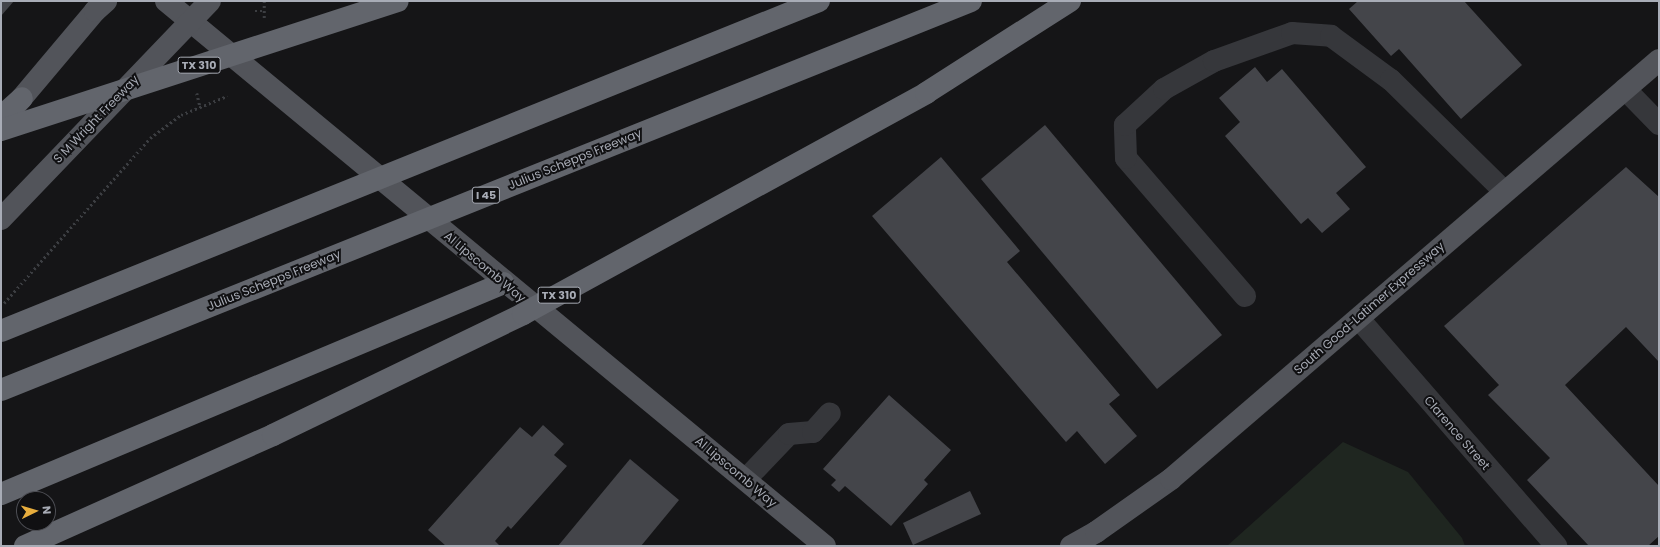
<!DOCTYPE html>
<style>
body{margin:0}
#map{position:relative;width:1660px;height:547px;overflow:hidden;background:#151517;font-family:Poppins,sans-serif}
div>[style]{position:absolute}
.green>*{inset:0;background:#1f2620}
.building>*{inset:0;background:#44454a}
.path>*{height:2.5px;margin-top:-1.25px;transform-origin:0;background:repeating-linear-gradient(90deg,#3c3e42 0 2px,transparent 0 5px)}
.minor>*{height:22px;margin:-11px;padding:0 11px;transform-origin:11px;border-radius:11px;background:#36373b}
.major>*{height:22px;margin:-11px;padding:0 11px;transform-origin:11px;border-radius:11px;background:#52545a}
.highway>*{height:22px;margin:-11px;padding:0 11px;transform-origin:11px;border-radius:11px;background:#62656c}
.highway-bridge>*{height:22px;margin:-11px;padding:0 11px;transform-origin:11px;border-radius:11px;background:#62656c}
span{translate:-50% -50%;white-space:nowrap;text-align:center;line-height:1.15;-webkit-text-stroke:4px #101012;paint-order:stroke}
.shield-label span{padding:1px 3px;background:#101012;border:1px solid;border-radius:3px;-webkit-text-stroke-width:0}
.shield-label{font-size:11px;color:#a8acb6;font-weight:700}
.street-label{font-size:12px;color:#a8acb6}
.frame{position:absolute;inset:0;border:2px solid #a8acb6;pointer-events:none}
.north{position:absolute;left:16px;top:491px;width:40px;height:40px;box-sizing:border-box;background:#101012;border:1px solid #4d4e54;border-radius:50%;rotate:85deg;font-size:11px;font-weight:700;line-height:16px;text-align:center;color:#a8acb6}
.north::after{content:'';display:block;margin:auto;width:14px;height:18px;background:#e7ad3d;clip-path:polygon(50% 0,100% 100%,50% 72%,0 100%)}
</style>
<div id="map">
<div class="green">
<i style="clip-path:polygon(1343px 442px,1408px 472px,1462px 538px,1465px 546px,1227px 546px)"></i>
</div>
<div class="building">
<i style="clip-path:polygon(1px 1px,14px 1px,1px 16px)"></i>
<i style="clip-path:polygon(1358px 1px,1464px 1px,1522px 65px,1461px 119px,1399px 49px,1391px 56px,1349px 9px)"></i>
<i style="clip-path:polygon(1255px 67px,1267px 82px,1282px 69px,1366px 167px,1336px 193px,1350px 209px,1322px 233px,1308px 218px,1301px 224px,1225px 136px,1240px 122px,1219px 98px)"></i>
<i style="clip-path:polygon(1045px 125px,1222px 335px,1157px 389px,981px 179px)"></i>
<i style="clip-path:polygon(941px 157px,1020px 251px,1007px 262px,1120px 395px,1109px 404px,1137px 436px,1105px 464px,1077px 431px,1066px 442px,872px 216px)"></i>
<i style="clip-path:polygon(1626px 167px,1659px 197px,1659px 362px,1626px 327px,1565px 385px,1659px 486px,1659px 536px,1648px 546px,1589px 546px,1527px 480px,1550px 458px,1488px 395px,1499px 385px,1444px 326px)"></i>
<i style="clip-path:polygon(889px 395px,951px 450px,924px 480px,928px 484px,891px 526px,845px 486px,839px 492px,831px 485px,836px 480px,823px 469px)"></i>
<i style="clip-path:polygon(543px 425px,564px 444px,554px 455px,567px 466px,511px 529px,508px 526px,495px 541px,500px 546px,446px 546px,428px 530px,520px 427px,532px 437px)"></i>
<i style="clip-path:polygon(630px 459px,679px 500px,641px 546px,558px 546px)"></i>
<i style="clip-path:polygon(970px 491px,981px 514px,913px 545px,903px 523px)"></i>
</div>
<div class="path">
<i style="left:255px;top:11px;width:8px"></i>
<i style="left:264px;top:18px;width:17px;rotate:-90deg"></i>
<i style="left:197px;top:93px;width:13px;rotate:77deg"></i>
<i style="left:4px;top:303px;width:220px;rotate:-48.5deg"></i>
<i style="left:150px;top:138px;width:39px;rotate:-37deg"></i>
<i style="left:181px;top:115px;width:50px;rotate:-22.4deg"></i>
</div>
<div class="minor">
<i style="left:1625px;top:89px;width:49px;rotate:45.8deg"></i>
<i style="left:1245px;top:296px;width:182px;rotate:-130.8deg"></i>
<i style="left:1126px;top:158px;width:33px;rotate:-92deg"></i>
<i style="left:1125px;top:125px;width:53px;rotate:-42.7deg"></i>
<i style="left:1164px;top:89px;width:57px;rotate:-29.2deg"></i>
<i style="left:1214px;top:61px;width:83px;rotate:-19.7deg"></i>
<i style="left:1292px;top:33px;width:39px;rotate:4deg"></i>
<i style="left:1331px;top:36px;width:74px;rotate:36.3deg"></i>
<i style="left:1391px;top:80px;width:158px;rotate:44.5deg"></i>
<i style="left:1359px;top:319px;width:301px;rotate:49deg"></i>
<i style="left:746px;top:479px;width:62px;rotate:-46.3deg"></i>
<i style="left:789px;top:434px;width:24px;rotate:-5deg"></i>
<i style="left:813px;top:432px;width:25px;rotate:-48deg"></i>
</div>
<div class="major">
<i style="left:166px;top:1px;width:855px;rotate:39.59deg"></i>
<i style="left:10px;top:112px;width:132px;rotate:-49.9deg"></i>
<i style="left:95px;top:11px;width:15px;rotate:-42deg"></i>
<i style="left:1px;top:219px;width:302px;rotate:-46.2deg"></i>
<i style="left:1071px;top:546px;width:29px;rotate:-29deg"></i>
<i style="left:1096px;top:532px;width:92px;rotate:-35.2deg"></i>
<i style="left:1171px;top:479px;width:643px;rotate:-40.65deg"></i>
</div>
<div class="highway">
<i style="left:1px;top:117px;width:28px;rotate:-42deg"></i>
<i style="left:1px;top:494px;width:545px;rotate:-22.76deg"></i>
</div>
<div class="highway-bridge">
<i style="left:1px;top:130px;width:417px;rotate:-18deg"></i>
<i style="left:1px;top:331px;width:882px;rotate:-21.97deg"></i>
<i style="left:1px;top:390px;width:1045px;rotate:-21.85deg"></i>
<i style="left:25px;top:546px;width:272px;rotate:-24.1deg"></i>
<i style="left:273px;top:435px;width:278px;rotate:-25.8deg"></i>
<i style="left:523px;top:314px;width:460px;rotate:-28.7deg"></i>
<i style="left:926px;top:93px;width:171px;rotate:-32.6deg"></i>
</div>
<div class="shield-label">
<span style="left:199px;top:65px">TX 310</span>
<span style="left:486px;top:195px">I 45</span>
<span style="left:559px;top:295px">TX 310</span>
</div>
<div class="street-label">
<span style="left:96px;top:119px;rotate:-46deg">S M Wright Freeway</span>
<span style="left:575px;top:159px;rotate:-22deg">Julius Schepps Freeway</span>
<span style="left:485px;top:267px;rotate:40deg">Al Lipscomb Way</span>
<span style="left:274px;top:280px;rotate:-22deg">Julius Schepps Freeway</span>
<span style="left:1369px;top:308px;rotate:-41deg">South Good-Latimer Expressway</span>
<span style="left:1457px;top:433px;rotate:49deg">Clarence Street</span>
<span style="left:736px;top:472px;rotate:40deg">Al Lipscomb Way</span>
</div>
<div class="frame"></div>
<div class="north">N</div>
</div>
